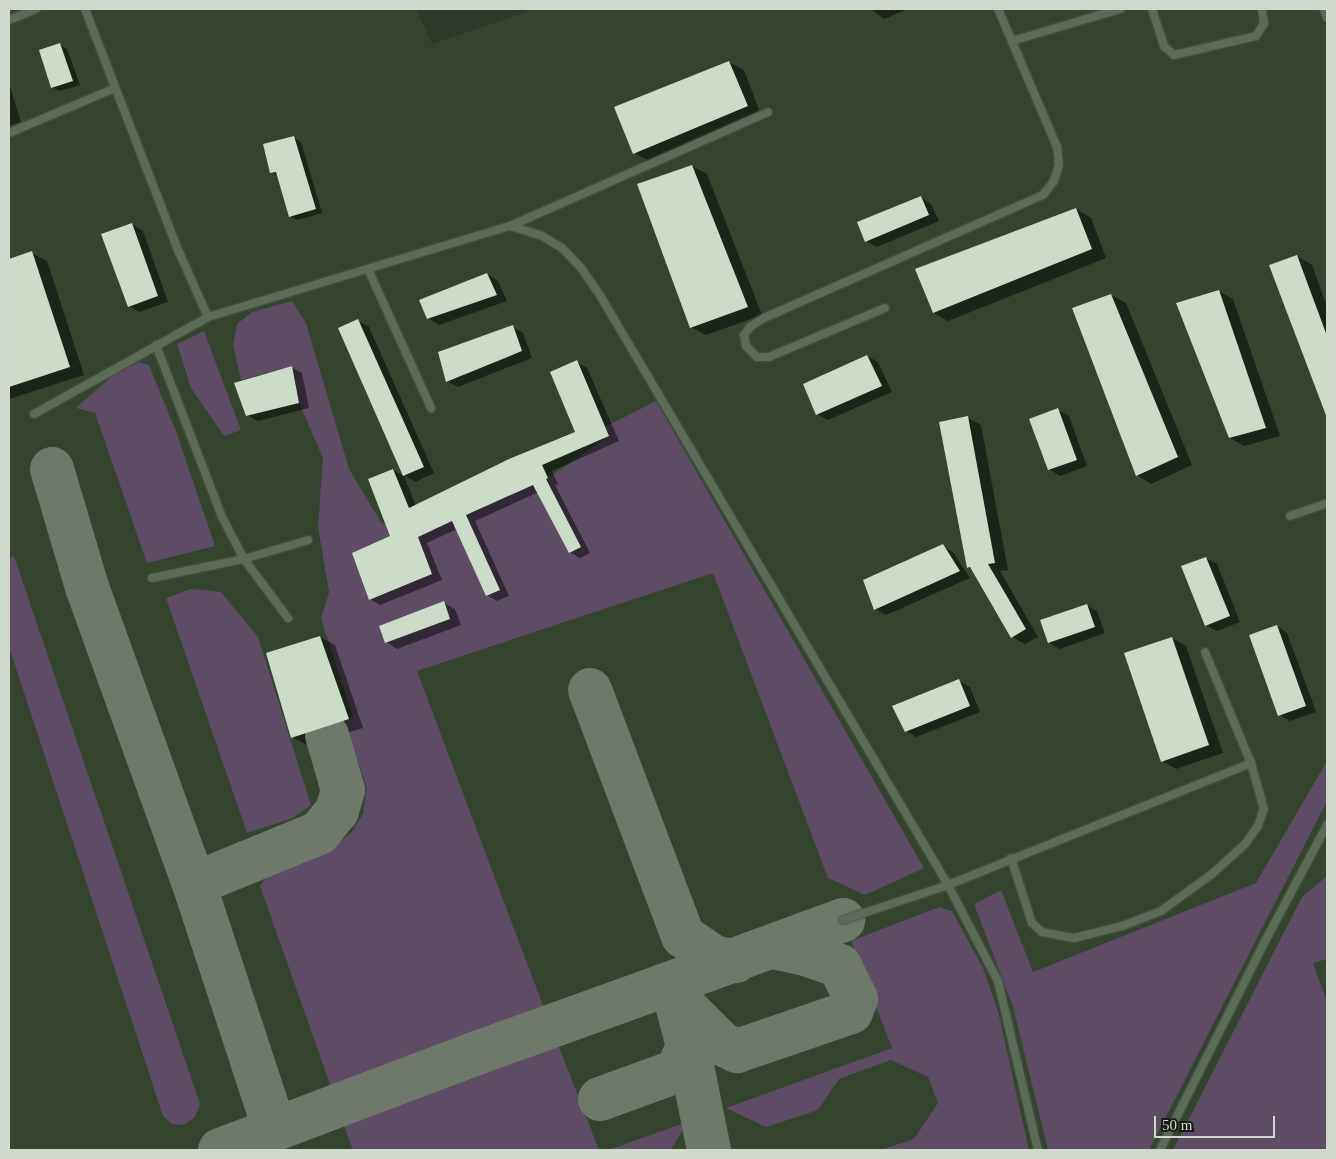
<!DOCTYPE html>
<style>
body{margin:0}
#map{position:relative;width:1336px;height:1159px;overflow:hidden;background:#2d3929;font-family:"Times New Roman",serif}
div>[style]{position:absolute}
.built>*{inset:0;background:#34442f}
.green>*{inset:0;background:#5e4b64}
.shadow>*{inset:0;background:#0007}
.taxiway>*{height:44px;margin:-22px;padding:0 22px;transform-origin:22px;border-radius:22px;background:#6e796b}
.building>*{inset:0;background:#cddcc8}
.roads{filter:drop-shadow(0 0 1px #4a5446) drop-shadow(0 0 1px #4a5446)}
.lane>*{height:8px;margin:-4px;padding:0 4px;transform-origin:4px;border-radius:4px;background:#5c6a58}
span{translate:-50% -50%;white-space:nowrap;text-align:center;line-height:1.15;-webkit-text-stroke:5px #191f17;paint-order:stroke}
.frame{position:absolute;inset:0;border:10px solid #d1d9cf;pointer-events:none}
.scale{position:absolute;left:1154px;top:1116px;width:121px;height:22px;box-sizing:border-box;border:2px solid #d1d9cf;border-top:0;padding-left:6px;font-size:15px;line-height:18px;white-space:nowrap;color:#d1d9cf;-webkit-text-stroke:4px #191f17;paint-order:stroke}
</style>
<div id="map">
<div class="built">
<i style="clip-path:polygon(9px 9px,416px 9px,432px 44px,535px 9px,1327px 9px,1327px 1150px,9px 1150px)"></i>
</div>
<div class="green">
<i style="clip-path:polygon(292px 301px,306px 323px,349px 469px,382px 524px,412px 516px,430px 531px,548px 478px,609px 436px,605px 427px,656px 401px,924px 868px,865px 895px,828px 878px,713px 573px,417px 671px,544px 1008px,331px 1087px,260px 886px,268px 874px,327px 851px,351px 833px,363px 814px,367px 788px,344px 721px,353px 717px,321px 619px,329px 592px,318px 527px,323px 458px,299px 403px,292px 366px,241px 380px,233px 346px,237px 324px,252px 312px)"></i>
<i style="clip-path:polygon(204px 331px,241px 430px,224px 436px,191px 388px,177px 344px)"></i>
<i style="clip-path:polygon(139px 362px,149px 365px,177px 434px,215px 546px,147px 563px,95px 413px,76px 408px,113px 375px)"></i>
<i style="clip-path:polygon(14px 556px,200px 1104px,195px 1117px,184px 1125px,172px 1124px,163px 1116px,9px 647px,9px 558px)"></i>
<i style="clip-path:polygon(191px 589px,221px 592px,258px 637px,311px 805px,293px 818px,247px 833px,166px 598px)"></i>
<i style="clip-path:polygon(1327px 761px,1327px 801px,1149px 1150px,1048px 1150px,1013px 1007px,974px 904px,1001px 890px,1033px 972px,1256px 883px)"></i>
<i style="clip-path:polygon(1327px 876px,1327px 959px,1313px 963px,1327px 1002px,1327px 1150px,1173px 1150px,1302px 897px)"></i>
<i style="clip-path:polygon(939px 907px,952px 911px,983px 968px,998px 1011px,1029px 1150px,880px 1150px,914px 1139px,938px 1103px,928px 1077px,891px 1060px,839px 1079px,818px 1110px,766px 1127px,726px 1108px,892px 1048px,851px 941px)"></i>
<i style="clip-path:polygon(558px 1044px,599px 1150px,353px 1150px,343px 1123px)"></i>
<i style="clip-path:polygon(687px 1122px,671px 1150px,608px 1150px)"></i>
</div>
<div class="shadow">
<i style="clip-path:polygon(871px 9px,908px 9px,884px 19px)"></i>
<i style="clip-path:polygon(60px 45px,67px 49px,80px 85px,59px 91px,52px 87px)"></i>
<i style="clip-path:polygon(729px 62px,744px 70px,761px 115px,649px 161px,634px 153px)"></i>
<i style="clip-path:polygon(9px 83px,21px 122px,9px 126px)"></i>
<i style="clip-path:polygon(294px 138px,301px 142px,322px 213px,297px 220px,290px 216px,278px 176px,271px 172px)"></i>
<i style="clip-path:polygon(692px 166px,707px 174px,762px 315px,706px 335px,691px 327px)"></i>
<i style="clip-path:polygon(921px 197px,931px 204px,939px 221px,877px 247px,866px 241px)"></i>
<i style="clip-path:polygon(1076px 209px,1091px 218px,1106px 258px,948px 321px,934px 313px)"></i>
<i style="clip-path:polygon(132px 224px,143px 231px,168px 302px,139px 312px,129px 306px)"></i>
<i style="clip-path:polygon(32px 253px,47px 261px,84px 375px,9px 399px,9px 260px)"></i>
<i style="clip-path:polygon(1297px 256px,1312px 265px,1327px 307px,1327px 406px,1321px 403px,1271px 266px)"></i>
<i style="clip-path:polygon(487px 274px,498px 281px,507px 301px,439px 325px,428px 318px)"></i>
<i style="clip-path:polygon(1218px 291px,1233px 299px,1280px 436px,1244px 446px,1230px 438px)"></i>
<i style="clip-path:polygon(1111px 295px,1126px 303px,1192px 465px,1151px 484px,1137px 475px)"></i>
<i style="clip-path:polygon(358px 321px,369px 327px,434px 473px,415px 482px,404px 475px)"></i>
<i style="clip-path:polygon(513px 327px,523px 333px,532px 358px,458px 387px,447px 381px)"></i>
<i style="clip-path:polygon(867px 356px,878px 362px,892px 392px,828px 420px,817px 414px)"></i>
<i style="clip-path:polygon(577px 362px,587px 368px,619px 441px,552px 471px,558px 484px,555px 485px,590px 553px,580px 558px,570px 552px,539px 492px,475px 521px,509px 596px,497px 601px,487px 595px,457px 529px,427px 543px,442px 580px,380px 605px,370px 599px,392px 536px,393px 470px,404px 476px,416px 506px,577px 432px)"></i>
<i style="clip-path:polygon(291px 367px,302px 373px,309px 408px,258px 421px,247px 415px)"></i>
<i style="clip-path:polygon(1058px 410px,1069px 416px,1087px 466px,1060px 476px,1049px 469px)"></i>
<i style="clip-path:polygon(968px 418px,981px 425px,1008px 570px,1000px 571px,1038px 637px,1025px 644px,1012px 637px,973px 570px,968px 567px)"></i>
<i style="clip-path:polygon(942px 546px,953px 552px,970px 578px,886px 615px,875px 609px)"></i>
<i style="clip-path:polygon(1206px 558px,1217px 564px,1240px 622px,1217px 631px,1206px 625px)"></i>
<i style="clip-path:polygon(444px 603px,455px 609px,461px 625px,397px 649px,386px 642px)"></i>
<i style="clip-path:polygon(1086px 605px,1097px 611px,1105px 633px,1060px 649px,1049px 643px)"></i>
<i style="clip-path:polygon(1277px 626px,1287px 633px,1316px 712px,1290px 721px,1280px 715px)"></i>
<i style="clip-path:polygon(320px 637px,335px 645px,363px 728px,307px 745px,292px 737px)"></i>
<i style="clip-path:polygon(1172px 638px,1186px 646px,1223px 753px,1176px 769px,1162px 761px)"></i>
<i style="clip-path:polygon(959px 681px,970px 687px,980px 712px,916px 737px,906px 731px)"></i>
</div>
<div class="taxiway">
<i style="left:52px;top:469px;width:123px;rotate:73.5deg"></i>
<i style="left:87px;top:587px;width:316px;rotate:70.2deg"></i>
<i style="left:194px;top:884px;width:256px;rotate:71.8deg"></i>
<i style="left:590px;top:690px;width:263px;rotate:69.3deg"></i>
<i style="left:683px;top:936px;width:40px;rotate:34deg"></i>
<i style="left:716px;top:958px;width:20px;rotate:9deg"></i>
<i style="left:194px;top:884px;width:135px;rotate:-22.2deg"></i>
<i style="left:319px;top:833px;width:28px;rotate:-51deg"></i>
<i style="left:337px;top:811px;width:22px;rotate:-74deg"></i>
<i style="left:343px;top:790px;width:57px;rotate:-106.2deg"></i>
<i style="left:676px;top:998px;width:65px;rotate:45deg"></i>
<i style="left:722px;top:1044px;width:17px;rotate:25deg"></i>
<i style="left:737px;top:1051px;width:120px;rotate:-18.9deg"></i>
<i style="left:851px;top:1012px;width:14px;rotate:-69deg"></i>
<i style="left:856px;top:999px;width:37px;rotate:-116deg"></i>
<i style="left:840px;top:966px;width:36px;rotate:-161deg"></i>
<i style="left:806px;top:954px;width:34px;rotate:-168deg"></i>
<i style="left:600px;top:1099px;width:82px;rotate:-20deg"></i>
<i style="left:677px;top:1071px;width:27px;rotate:-66deg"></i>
<i style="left:220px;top:1150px;width:272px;rotate:-20.7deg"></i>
<i style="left:474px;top:1054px;width:201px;rotate:-19.8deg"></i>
<i style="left:709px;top:1150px;width:106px;rotate:-101.4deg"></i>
<i style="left:688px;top:1046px;width:51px;rotate:-104.9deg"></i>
<i style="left:675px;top:997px;width:16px;rotate:-137deg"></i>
<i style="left:663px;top:986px;width:192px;rotate:-20.1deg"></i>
</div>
<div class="building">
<i style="clip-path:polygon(60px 43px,73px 81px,51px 88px,39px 50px)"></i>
<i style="clip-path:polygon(729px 61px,748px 106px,633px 154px,614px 107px)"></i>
<i style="clip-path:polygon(294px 136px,316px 209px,289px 217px,276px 172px,270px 173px,263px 144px)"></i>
<i style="clip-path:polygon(692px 165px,748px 307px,690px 328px,637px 184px)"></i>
<i style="clip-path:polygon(921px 196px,929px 215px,865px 242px,857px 222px)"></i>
<i style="clip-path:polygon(1076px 208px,1092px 249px,933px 313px,915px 269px)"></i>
<i style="clip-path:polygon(132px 223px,158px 296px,128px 307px,101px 234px)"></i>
<i style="clip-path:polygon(32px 251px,70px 367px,9px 387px,9px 259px)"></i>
<i style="clip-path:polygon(1297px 255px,1327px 336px,1327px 418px,1269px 265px)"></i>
<i style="clip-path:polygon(487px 273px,497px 295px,427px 319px,419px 300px)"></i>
<i style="clip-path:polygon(1219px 290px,1266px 428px,1229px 438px,1176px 303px)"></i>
<i style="clip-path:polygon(1111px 294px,1178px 457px,1136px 476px,1072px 308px)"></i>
<i style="clip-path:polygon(358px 319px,424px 467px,403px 476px,338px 328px)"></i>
<i style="clip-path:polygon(513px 325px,522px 351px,446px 382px,438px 352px)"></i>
<i style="clip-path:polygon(867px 355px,882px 386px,816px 415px,803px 384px)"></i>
<i style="clip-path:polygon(577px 360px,609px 436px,542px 465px,548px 478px,546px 479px,581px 547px,569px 553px,533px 485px,466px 515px,500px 590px,486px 596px,452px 521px,418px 537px,432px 574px,369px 600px,352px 553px,390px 536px,368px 479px,393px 469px,409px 508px,509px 459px,575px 432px,550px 372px)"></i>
<i style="clip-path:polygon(292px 366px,299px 403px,246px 416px,234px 383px)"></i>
<i style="clip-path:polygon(1058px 408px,1077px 460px,1048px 470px,1029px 419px)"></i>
<i style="clip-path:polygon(968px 416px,995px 563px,988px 564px,1026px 629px,1011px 638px,970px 567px,967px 568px,939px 422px)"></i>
<i style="clip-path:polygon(943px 544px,960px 571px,874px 610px,863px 580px)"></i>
<i style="clip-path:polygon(1206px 557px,1230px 616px,1205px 626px,1181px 566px)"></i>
<i style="clip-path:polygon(444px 601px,450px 619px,385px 643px,379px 626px)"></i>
<i style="clip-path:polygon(1087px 604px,1095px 627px,1048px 643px,1040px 620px)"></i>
<i style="clip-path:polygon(1277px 625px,1306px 706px,1278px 716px,1249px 635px)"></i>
<i style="clip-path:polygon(320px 636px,349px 719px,291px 738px,266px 653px)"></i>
<i style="clip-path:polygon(1172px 637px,1209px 745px,1161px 762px,1124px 653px)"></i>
<i style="clip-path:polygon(959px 679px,970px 706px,905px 732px,892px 706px)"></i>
</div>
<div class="roads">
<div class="lane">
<i style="left:85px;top:9px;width:261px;rotate:68.9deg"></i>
<i style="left:179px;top:252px;width:71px;rotate:66deg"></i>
<i style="left:208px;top:317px;width:315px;rotate:-16.8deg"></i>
<i style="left:510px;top:226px;width:282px;rotate:-23.8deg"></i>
<i style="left:1152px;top:9px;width:39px;rotate:72deg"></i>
<i style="left:1164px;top:46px;width:13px;rotate:42deg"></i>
<i style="left:1174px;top:55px;width:84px;rotate:-13deg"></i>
<i style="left:1256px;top:36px;width:15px;rotate:-58deg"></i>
<i style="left:1264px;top:23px;width:14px;rotate:-98deg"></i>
<i style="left:1324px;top:9px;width:9px;rotate:72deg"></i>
<i style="left:9px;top:20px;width:29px;rotate:-22deg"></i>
<i style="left:1012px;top:41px;width:113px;rotate:-16.5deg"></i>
<i style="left:9px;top:133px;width:115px;rotate:-23deg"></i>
<i style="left:510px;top:226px;width:34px;rotate:17deg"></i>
<i style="left:542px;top:236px;width:23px;rotate:31deg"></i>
<i style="left:562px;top:248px;width:28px;rotate:46deg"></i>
<i style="left:581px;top:268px;width:35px;rotate:55deg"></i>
<i style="left:601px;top:297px;width:683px;rotate:59.45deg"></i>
<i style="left:948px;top:885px;width:108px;rotate:62.5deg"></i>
<i style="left:998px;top:981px;width:174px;rotate:76.7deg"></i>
<i style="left:368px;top:269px;width:153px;rotate:65.6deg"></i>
<i style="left:885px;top:308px;width:126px;rotate:157.1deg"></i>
<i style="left:769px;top:357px;width:12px;rotate:180deg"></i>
<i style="left:757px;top:357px;width:16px;rotate:-135deg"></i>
<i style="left:746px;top:346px;width:11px;rotate:-100deg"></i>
<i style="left:744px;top:335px;width:11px;rotate:-52deg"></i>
<i style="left:751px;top:326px;width:15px;rotate:-32deg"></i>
<i style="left:764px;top:318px;width:305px;rotate:-23.8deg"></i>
<i style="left:1043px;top:195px;width:18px;rotate:-52deg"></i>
<i style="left:1054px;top:181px;width:17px;rotate:-73deg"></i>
<i style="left:1059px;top:165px;width:18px;rotate:-96deg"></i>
<i style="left:1057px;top:147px;width:150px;rotate:-113.1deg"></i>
<i style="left:156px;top:345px;width:184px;rotate:69deg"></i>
<i style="left:222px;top:517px;width:47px;rotate:62.4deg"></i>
<i style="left:244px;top:559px;width:74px;rotate:53.3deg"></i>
<i style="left:34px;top:414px;width:199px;rotate:-29.1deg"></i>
<i style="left:1290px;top:516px;width:39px;rotate:-19deg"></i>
<i style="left:152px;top:578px;width:94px;rotate:-11.7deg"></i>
<i style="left:244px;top:559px;width:67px;rotate:-16.5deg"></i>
<i style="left:1011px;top:858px;width:68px;rotate:72.1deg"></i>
<i style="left:1032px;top:923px;width:13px;rotate:42deg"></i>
<i style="left:1042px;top:932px;width:33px;rotate:11deg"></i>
<i style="left:1074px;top:938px;width:49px;rotate:-14deg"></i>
<i style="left:1122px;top:926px;width:42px;rotate:-21deg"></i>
<i style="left:1161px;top:911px;width:63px;rotate:-36deg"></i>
<i style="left:1212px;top:874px;width:45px;rotate:-42.3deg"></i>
<i style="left:1245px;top:844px;width:22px;rotate:-54deg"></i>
<i style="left:1258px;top:826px;width:18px;rotate:-71deg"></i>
<i style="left:1264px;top:809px;width:48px;rotate:-105.8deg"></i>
<i style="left:843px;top:920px;width:111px;rotate:-18.4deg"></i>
<i style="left:948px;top:885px;width:327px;rotate:-21.9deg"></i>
<i style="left:1251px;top:763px;width:120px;rotate:-112.5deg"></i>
<i style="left:1160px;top:1150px;width:232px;rotate:-63.3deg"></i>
<i style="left:1264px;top:943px;width:134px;rotate:-61.9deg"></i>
</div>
</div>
<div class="frame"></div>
<div class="scale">50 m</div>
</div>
